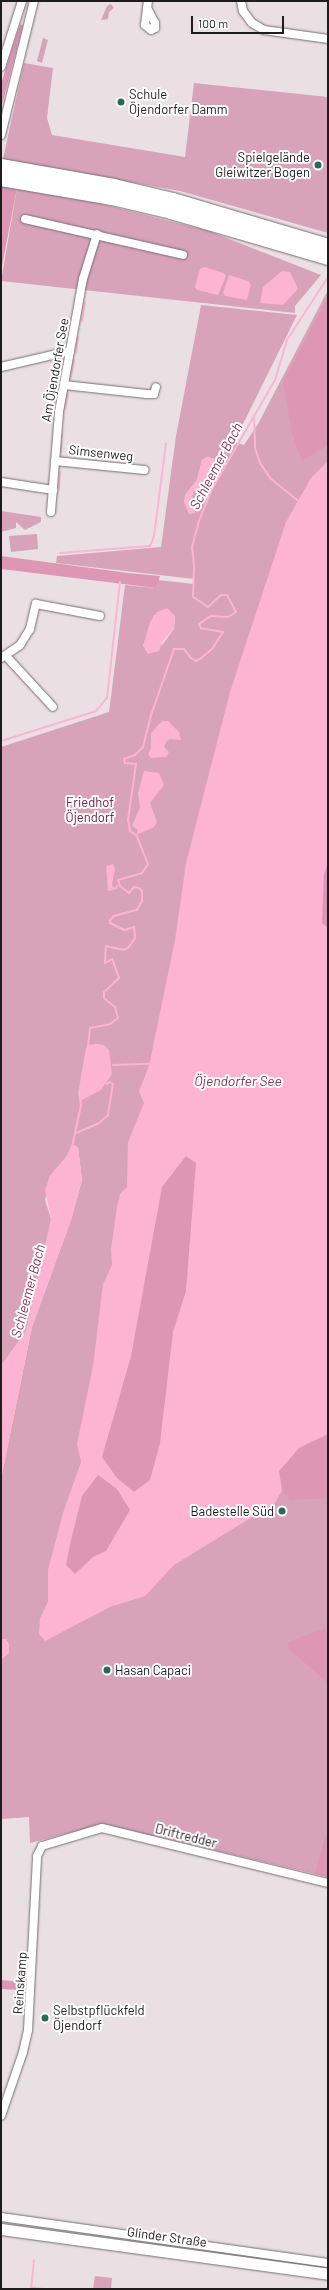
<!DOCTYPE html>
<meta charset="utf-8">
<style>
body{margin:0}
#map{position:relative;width:329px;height:2290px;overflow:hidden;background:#eae0e3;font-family:Barlow,sans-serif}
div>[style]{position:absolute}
.green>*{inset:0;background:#d8a3b8}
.forest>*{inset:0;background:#dd96b4}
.water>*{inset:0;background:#fdb3d2}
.stream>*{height:2px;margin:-1px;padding:0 1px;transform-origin:1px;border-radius:1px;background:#fdb3d2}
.roads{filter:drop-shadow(0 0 1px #756d70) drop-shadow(0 0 1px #756d70)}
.street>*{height:8px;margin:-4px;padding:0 4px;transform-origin:4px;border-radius:4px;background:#fff}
.secondary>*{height:11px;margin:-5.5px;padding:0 5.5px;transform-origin:5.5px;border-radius:5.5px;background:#fff}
.highway>*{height:14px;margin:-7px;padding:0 7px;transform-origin:7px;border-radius:7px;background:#fff}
.dots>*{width:11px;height:11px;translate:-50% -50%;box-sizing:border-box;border:2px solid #fff;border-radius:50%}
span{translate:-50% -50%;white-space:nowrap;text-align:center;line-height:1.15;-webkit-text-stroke:4px #fff;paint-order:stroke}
.poi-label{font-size:13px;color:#1f1c1d}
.left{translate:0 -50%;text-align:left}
.right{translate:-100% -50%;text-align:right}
.street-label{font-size:13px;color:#1f1c1d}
.park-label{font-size:13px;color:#73204b}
.water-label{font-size:14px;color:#88345d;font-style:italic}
.frame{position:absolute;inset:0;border:2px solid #1f1c1d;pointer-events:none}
.scale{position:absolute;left:191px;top:16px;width:93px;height:18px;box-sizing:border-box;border:2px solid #1f1c1d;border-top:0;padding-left:5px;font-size:12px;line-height:14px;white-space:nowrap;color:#1f1c1d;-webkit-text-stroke:3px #fff;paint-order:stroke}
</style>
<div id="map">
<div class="green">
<i style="clip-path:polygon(111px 4px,114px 8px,109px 12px,108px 19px,101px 20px,107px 6px)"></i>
<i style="clip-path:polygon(43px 38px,48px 40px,42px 63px,37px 61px)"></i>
<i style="clip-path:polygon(24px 63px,53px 68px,47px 118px,52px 135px,185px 157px,194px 83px,328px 97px,328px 233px,180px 191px,3px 159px)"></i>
<i style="clip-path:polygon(17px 188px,98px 203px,209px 231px,321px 275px,295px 306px,295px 313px,1px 281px)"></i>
<i style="clip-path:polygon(evenodd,328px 290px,328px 1877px,103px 1824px,30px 1843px,29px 1817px,1px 1819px,1px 1660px,9px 1652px,9px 1645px,6px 1639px,1px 1639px,1px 1479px,32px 1327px,71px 1220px,82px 1180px,78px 1148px,72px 1145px,67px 1156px,50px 1176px,45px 1200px,51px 1219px,48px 1238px,26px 1331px,1px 1366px,1px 747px,109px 712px,125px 585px,156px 588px,158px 580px,194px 584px,194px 579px,56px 563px,57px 556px,161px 547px,176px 436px,201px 305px,297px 315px,234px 442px,244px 445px,258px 424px,328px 290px,207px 457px,215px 459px,215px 468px,208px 484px,194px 491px,191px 495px,194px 509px,185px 495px,197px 480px,202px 460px,207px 457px,328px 290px,154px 615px,175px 616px,174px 629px,162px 645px,143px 646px,154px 615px)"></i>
<i style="clip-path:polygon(1px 511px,41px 517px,41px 522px,25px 530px,16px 522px,16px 528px,1px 532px)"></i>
<i style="clip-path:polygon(37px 534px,38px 549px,11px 552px,9px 536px)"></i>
<i style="clip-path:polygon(95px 2276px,112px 2278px,111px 2289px,93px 2289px)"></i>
</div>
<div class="forest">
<i style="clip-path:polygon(20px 24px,23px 26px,1px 108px,1px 84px)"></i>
<i style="clip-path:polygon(1px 185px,17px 188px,1px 271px)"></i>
<i style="clip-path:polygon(328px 296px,328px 445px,302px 461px,292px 434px,283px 382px)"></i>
<i style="clip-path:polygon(1px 556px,128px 573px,160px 576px,156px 588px,1px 569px)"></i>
<i style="clip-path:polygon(328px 863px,328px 928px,322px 923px,324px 874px)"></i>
<i style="clip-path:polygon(186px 1156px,196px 1163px,186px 1291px,173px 1332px,160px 1443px,150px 1480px,134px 1492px,117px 1478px,102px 1457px,131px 1356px,162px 1187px)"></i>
<i style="clip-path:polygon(328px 1434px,328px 1498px,290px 1500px,282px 1490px,279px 1472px,299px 1448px)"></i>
<i style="clip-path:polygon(98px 1475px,117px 1489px,130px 1510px,106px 1551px,93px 1557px,75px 1574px,66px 1565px,70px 1544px,82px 1496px)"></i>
<i style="clip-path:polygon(328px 1627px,328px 1683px,289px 1649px,288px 1642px)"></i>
<i style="clip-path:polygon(325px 1836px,328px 1836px,328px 1877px,315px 1874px)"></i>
<i style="clip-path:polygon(1px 1980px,21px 1982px,20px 1990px,1px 1989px)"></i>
</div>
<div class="water">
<i style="clip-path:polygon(204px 267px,224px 273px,226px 276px,218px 295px,197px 290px,195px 287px,200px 269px)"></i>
<i style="clip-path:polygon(282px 271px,290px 272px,298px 289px,283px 305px,260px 303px,263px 287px)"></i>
<i style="clip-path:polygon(229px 275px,248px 281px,251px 284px,247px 300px,225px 296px,223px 293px)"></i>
<i style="clip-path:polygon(207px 457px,215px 459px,215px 469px,208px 484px,194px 491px,191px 502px,195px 513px,189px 514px,184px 502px,185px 495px,197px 480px,202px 460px)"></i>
<i style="clip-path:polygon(evenodd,328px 461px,328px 863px,324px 874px,322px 923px,328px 928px,328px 1434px,299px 1448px,279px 1471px,282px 1490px,275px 1503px,174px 1565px,145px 1596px,110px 1607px,45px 1641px,39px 1634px,40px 1618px,48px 1602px,48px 1570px,63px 1513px,81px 1462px,77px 1444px,93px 1366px,103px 1284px,112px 1265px,111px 1249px,117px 1207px,120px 1194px,127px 1187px,128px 1142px,144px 1103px,139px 1091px,149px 1066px,175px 940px,186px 863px,230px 692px,286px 522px,311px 478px,328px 461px,186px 1156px,196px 1163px,186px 1291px,173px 1332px,160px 1443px,150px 1480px,134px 1492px,117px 1478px,102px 1457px,131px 1356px,162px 1187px,186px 1156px,328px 461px,98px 1475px,117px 1489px,130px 1510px,106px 1551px,93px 1557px,75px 1574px,66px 1565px,70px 1544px,82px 1496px,98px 1475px)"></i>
<i style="clip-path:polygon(167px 608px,175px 616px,174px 629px,163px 641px,159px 651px,148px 654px,143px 646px,150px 622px,157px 612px)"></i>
<i style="clip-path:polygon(162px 721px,168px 721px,179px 732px,181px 740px,170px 739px,166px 742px,164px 747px,169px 752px,166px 757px,151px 758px,148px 754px,151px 748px,151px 733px)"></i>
<i style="clip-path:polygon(144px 771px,159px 773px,164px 785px,150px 803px,157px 822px,154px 827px,136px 835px,138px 830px,132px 826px,140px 807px,138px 793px)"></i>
<i style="clip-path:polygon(113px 864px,115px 869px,112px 885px,114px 888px,118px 884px,117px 889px,108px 891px,106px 866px)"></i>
<i style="clip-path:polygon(97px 1044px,104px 1045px,109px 1050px,112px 1074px,101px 1090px,80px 1101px,78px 1094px,86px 1048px,88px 1045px)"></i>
<i style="clip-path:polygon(72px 1144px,78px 1147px,82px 1180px,71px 1220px,32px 1327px,1px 1479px,1px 1366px,26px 1331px,51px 1219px,45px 1190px,50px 1176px,67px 1156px)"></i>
<i style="clip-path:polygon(1px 1639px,6px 1639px,9px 1645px,9px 1652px,1px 1660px)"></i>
</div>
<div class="stream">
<i style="left:82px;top:321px;width:19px;rotate:-81deg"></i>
<i style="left:76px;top:352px;width:15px;rotate:-82deg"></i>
<i style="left:71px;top:377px;width:17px;rotate:-80deg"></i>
<i style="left:65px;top:409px;width:15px;rotate:-79deg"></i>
<i style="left:254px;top:415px;width:33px;rotate:88deg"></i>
<i style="left:255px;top:448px;width:16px;rotate:72deg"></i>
<i style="left:260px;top:463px;width:18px;rotate:56deg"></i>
<i style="left:270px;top:478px;width:36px;rotate:39deg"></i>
<i style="left:61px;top:452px;width:17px;rotate:-87deg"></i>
<i style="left:59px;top:489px;width:17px;rotate:-87deg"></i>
<i style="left:60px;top:553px;width:90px;rotate:-4.4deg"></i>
<i style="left:150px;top:546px;width:11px;rotate:-68deg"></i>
<i style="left:154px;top:536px;width:93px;rotate:-82.6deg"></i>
<i style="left:1px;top:741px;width:100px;rotate:-17.5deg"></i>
<i style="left:96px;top:711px;width:17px;rotate:-50deg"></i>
<i style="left:107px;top:698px;width:117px;rotate:-83.6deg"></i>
<i style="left:88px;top:1047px;width:19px;rotate:-84deg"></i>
<i style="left:90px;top:1028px;width:20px;rotate:-11deg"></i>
<i style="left:110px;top:1024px;width:10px;rotate:-37deg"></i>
<i style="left:118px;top:1018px;width:11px;rotate:-105deg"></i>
<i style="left:115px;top:1007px;width:14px;rotate:-141deg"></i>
<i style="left:104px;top:998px;width:6px;rotate:-90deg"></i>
<i style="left:104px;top:992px;width:21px;rotate:-43deg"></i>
<i style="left:119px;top:978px;width:20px;rotate:-110deg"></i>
<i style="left:112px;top:959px;width:8px;rotate:150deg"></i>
<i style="left:105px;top:963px;width:17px;rotate:-87deg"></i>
<i style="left:106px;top:946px;width:17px;rotate:13deg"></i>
<i style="left:123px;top:950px;width:5px;rotate:-22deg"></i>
<i style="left:128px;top:948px;width:12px;rotate:-55deg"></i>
<i style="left:135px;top:938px;width:11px;rotate:-95deg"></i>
<i style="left:134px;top:927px;width:10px;rotate:163deg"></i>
<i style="left:124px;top:930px;width:16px;rotate:-153deg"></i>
<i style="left:110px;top:923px;width:3px;rotate:-90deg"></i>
<i style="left:110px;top:920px;width:6px;rotate:-45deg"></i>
<i style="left:114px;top:916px;width:24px;rotate:-15deg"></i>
<i style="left:137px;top:910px;width:10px;rotate:-61deg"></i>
<i style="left:142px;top:901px;width:10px;rotate:-90deg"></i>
<i style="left:142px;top:891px;width:4px;rotate:-135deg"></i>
<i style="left:139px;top:888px;width:5px;rotate:-169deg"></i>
<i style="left:134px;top:887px;width:8px;rotate:130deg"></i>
<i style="left:129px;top:893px;width:11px;rotate:-142deg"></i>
<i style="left:120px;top:886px;width:6px;rotate:-108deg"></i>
<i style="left:118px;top:880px;width:25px;rotate:-16deg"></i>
<i style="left:142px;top:873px;width:11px;rotate:-56deg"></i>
<i style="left:148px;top:864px;width:31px;rotate:-112deg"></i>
<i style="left:136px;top:835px;width:7px;rotate:-146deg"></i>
<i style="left:130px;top:831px;width:11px;rotate:-100deg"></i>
<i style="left:128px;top:820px;width:57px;rotate:-81.9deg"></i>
<i style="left:136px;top:764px;width:11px;rotate:-175deg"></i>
<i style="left:125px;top:763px;width:4px;rotate:-104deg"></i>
<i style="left:124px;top:759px;width:12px;rotate:-20deg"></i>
<i style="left:135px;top:755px;width:11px;rotate:-45deg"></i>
<i style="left:143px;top:747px;width:30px;rotate:-76deg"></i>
<i style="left:150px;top:718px;width:73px;rotate:-70.8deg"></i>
<i style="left:174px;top:649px;width:10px"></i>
<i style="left:184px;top:649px;width:11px;rotate:52deg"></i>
<i style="left:191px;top:658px;width:6px;rotate:31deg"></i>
<i style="left:196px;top:661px;width:4px;rotate:-27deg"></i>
<i style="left:200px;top:659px;width:16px;rotate:-40deg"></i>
<i style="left:212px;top:649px;width:20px;rotate:-57deg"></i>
<i style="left:223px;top:632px;width:22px;rotate:-170deg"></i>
<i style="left:201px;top:628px;width:4px;rotate:-117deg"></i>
<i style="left:199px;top:624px;width:14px;rotate:-34deg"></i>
<i style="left:211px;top:616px;width:17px;rotate:3deg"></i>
<i style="left:228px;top:617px;width:9px;rotate:-32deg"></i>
<i style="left:236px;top:612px;width:19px;rotate:-118deg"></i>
<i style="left:227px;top:595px;width:6px;rotate:180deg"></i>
<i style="left:221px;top:595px;width:18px;rotate:137deg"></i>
<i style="left:208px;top:607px;width:18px;rotate:-146deg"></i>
<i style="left:193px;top:597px;width:32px;rotate:-88deg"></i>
<i style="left:194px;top:565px;width:18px;rotate:-96deg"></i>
<i style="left:192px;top:547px;width:27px;rotate:-75deg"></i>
<i style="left:199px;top:521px;width:35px;rotate:-68deg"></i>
<i style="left:212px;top:489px;width:126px;rotate:-60deg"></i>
<i style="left:275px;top:380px;width:42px;rotate:-73.3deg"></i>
<i style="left:287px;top:340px;width:75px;rotate:-56.9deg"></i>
<i style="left:113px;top:1065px;width:36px;rotate:-2deg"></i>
<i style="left:76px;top:1133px;width:25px;rotate:-23deg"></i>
<i style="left:99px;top:1123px;width:12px;rotate:-42deg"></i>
<i style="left:108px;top:1115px;width:31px;rotate:-81deg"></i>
<i style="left:113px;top:1084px;width:4px;rotate:-146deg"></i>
<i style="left:110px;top:1082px;width:4px;rotate:153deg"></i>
<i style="left:72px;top:1147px;width:43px;rotate:-77.9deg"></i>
<i style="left:81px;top:1105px;width:6px;rotate:-99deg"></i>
<i style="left:31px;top:2287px;width:12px;rotate:9deg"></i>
<i style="left:31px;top:2289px;width:29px;rotate:-84deg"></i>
</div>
<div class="roads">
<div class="street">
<i style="left:241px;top:1px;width:10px;rotate:79deg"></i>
<i style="left:243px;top:11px;width:15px;rotate:53deg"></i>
<i style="left:252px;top:23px;width:14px;rotate:30deg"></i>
<i style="left:264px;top:30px;width:65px;rotate:8deg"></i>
<i style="left:147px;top:8px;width:17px;rotate:62deg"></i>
<i style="left:155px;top:23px;width:5px;rotate:90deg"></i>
<i style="left:155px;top:28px;width:4px;rotate:153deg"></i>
<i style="left:151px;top:30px;width:8px;rotate:-140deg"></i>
<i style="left:145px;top:25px;width:24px;rotate:-83deg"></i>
<i style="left:1px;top:67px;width:69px;rotate:-72.3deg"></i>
<i style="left:1px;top:135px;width:138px;rotate:-76.2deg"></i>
<i style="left:25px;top:219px;width:162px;rotate:12.8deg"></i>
<i style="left:1px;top:367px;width:71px;rotate:-13.1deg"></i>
<i style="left:64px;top:385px;width:83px;rotate:6.2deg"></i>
<i style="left:147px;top:394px;width:7px"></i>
<i style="left:154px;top:394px;width:7px;rotate:-74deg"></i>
<i style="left:55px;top:461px;width:90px;rotate:5.7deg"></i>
<i style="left:1px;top:482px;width:53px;rotate:8.7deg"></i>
<i style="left:51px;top:512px;width:100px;rotate:-85.4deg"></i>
<i style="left:59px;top:412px;width:135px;rotate:-79.8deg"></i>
<i style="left:83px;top:279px;width:47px;rotate:-72.7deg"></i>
<i style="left:6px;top:656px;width:69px;rotate:47.3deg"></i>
<i style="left:1px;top:658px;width:23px;rotate:-34deg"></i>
<i style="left:20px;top:645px;width:19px;rotate:-58deg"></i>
<i style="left:30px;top:629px;width:26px;rotate:-77deg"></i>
<i style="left:36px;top:604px;width:65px;rotate:10.6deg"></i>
<i style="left:1px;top:2116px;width:68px;rotate:-71deg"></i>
<i style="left:23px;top:2052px;width:23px;rotate:-77deg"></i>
<i style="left:28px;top:2030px;width:174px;rotate:-87deg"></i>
<i style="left:37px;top:1856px;width:11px;rotate:-63deg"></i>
<i style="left:42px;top:1846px;width:63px;rotate:-16.7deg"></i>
<i style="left:102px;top:1828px;width:233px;rotate:13.7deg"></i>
<i style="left:1px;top:2217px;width:330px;rotate:8deg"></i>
</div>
<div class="secondary">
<i style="left:1px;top:2229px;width:330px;rotate:7.8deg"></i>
</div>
<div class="highway">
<i style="left:1px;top:166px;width:115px;rotate:10deg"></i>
<i style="left:114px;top:186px;width:61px;rotate:13.3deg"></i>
<i style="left:173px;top:200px;width:162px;rotate:16.5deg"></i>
<i style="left:1px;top:179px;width:113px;rotate:9.7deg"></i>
<i style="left:112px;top:198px;width:61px;rotate:13.3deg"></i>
<i style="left:171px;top:212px;width:164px;rotate:16.3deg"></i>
</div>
</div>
<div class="dots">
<i style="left:121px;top:102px;background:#286957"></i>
<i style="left:318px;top:165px;background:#286957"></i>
<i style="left:282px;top:1511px;background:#286957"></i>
<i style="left:107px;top:1670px;background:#286957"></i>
<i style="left:45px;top:2018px;background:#286957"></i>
</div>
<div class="poi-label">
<span class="left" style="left:129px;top:102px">Schule<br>Öjendorfer Damm</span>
<span class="right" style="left:310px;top:165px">Spielgelände<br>Gleiwitzer Bogen</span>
<span class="right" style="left:274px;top:1511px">Badestelle Süd</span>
<span class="left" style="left:115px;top:1670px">Hasan Capaci</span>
<span class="left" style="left:53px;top:2018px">Selbstpflückfeld<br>Öjendorf</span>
</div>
<div class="street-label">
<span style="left:55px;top:370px;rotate:-80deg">Am Öjendorfer See</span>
<span style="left:101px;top:453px;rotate:6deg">Simsenweg</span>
<span style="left:186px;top:1836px;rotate:14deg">Driftredder</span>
<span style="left:20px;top:1983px;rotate:-86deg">Reinskamp</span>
<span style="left:167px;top:2237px;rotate:8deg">Glinder Straße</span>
</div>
<div class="park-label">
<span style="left:90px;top:810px">Friedhof<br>Öjendorf</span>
</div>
<div class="water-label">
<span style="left:216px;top:466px;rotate:-62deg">Schleemer Bach</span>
<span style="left:238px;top:1081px">Öjendorfer See</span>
<span style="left:28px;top:1291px;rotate:-75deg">Schleemer Bach</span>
</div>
<div class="frame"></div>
<div class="scale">100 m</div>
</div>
